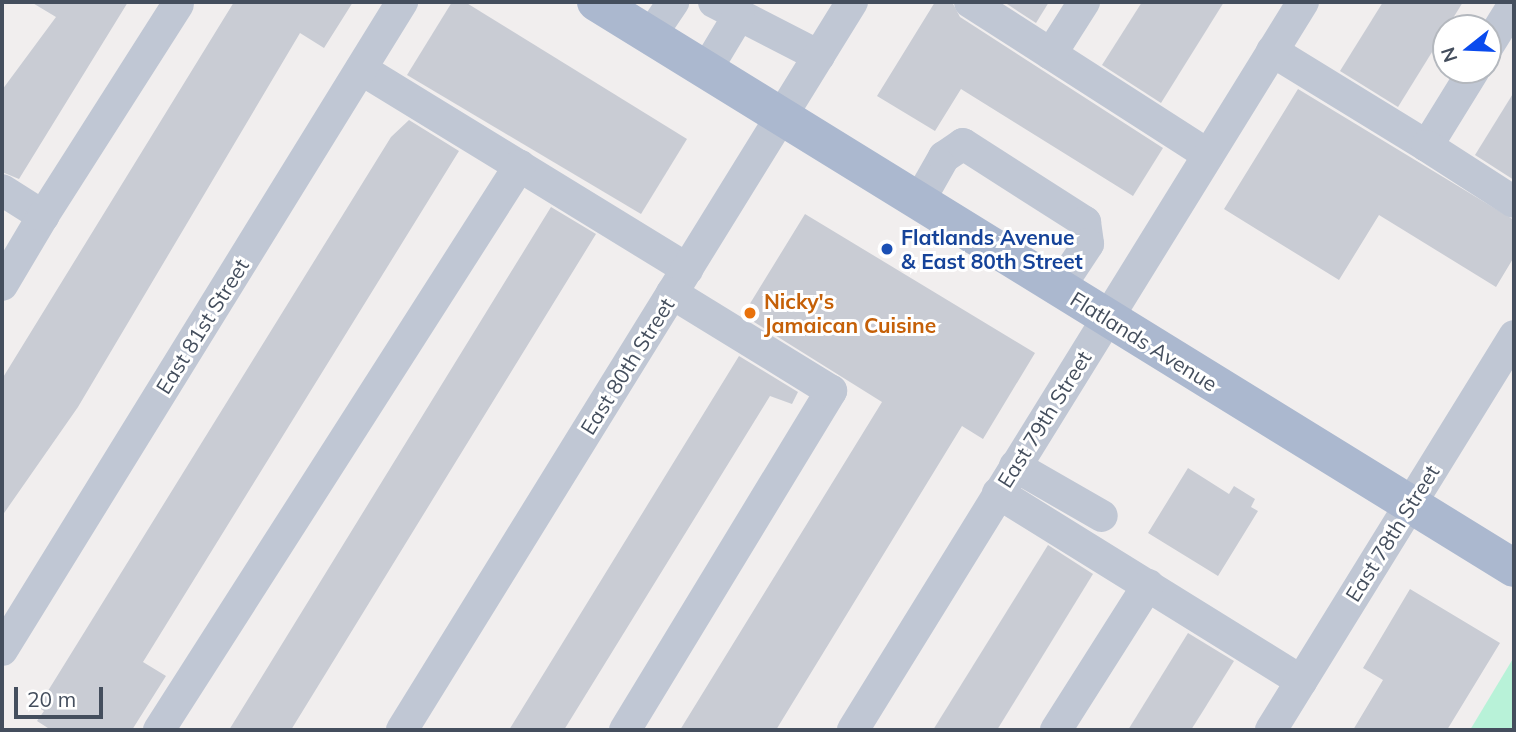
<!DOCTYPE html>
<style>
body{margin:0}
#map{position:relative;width:1516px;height:732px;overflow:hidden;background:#f1eeee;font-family:Mulish,sans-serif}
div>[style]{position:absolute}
.green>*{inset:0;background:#b8f2d8}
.building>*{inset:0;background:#c9ccd4}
.minor>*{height:32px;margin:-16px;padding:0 16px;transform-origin:16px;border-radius:16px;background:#c0c7d4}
.major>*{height:38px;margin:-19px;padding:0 19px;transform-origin:19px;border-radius:19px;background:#abb8cf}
.dots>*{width:19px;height:19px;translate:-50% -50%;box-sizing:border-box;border:4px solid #fff;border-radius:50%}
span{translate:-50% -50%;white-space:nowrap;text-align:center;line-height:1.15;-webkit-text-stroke:6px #fff;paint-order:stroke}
.transit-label{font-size:21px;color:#164399;font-weight:700}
.left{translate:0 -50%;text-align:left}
.food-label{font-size:21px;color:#c56008;font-weight:700}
.street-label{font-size:21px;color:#444e5d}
.frame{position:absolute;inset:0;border:4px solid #444e5d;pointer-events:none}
.north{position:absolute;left:1432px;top:14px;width:70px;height:70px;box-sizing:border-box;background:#fff;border:2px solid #b4b8be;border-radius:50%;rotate:252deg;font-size:19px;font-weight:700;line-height:28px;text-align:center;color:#444e5d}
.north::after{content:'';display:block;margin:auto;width:24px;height:32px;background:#0a4bee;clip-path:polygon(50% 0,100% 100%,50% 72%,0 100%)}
.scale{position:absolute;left:14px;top:687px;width:89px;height:32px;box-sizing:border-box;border:4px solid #444e5d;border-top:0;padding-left:9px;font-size:21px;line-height:24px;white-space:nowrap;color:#444e5d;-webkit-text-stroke:5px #fff;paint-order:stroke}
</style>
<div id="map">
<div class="green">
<i style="clip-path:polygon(1514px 657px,1514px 730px,1470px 730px)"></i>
</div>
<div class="building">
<i style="clip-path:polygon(31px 2px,128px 2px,19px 179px,2px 172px,2px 90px,56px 17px)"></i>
<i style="clip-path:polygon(234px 2px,353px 2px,324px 48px,300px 33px,78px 407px,2px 516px,2px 379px)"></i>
<i style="clip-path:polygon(452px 2px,465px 2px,687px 139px,641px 214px,407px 75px)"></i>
<i style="clip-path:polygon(935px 2px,952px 2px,960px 17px,1163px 148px,1133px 196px,961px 89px,935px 131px,877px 96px)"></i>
<i style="clip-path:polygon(1004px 2px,1049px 2px,1036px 23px)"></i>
<i style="clip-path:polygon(1142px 2px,1224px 2px,1161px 103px,1102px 65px)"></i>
<i style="clip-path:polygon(1383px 2px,1463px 2px,1398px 107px,1340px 71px)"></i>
<i style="clip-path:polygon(1298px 89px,1514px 220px,1514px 257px,1496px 287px,1379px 215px,1339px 280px,1224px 209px)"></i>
<i style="clip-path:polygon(1514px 92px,1514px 180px,1475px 155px)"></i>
<i style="clip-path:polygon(409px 120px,459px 151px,143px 662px,166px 676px,132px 730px,51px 730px,37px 721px,44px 711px,38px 707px,391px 137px)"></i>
<i style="clip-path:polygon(551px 207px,596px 234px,444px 481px,291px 730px,229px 730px)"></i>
<i style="clip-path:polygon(805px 214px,1035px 353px,983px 439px,962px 426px,776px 730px,680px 730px,882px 402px,743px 315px)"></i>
<i style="clip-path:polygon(739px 356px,798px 392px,792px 404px,770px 396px,564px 730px,509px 730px)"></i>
<i style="clip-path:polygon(1188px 468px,1229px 494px,1234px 486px,1255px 499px,1251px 507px,1258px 511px,1218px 576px,1148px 533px)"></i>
<i style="clip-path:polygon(1048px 545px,1093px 574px,997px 730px,933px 730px)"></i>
<i style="clip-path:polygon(1410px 589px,1500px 643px,1447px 730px,1353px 730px,1383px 680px,1363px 668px)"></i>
<i style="clip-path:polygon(1188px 633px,1234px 661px,1203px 711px,1191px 730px,1128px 730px)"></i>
</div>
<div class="minor">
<i style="left:714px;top:2px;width:118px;rotate:27.2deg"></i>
<i style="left:970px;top:2px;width:283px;rotate:32.7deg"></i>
<i style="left:651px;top:35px;width:40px;rotate:-56deg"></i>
<i style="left:1488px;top:46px;width:49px;rotate:-58.2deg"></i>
<i style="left:1272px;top:51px;width:182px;rotate:31.5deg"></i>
<i style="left:1427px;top:146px;width:89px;rotate:-58.3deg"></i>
<i style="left:1051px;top:54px;width:62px;rotate:-57.6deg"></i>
<i style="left:361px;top:69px;width:383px;rotate:31.5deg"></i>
<i style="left:706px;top:70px;width:64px;rotate:-59deg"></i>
<i style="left:1427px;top:146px;width:103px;rotate:32.8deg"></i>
<i style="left:2px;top:190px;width:49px;rotate:32.4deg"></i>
<i style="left:43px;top:216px;width:80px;rotate:120.7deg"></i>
<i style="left:919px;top:201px;width:51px;rotate:-60.4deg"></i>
<i style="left:944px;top:157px;width:23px;rotate:-34deg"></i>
<i style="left:963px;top:144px;width:145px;rotate:32.6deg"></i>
<i style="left:1085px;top:222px;width:22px;rotate:82deg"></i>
<i style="left:1088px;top:244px;width:53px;rotate:123.4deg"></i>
<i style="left:43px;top:216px;width:251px;rotate:-57.5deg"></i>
<i style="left:1015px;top:466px;width:100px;rotate:29.9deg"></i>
<i style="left:998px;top:493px;width:357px;rotate:31.8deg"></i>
<i style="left:2px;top:650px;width:762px;rotate:-58.31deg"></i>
<i style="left:159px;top:730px;width:670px;rotate:-57.42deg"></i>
<i style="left:402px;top:730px;width:856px;rotate:-58.28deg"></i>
<i style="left:625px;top:730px;width:397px;rotate:-58.7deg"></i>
<i style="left:831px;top:391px;width:187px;rotate:-148.4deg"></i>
<i style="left:853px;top:730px;width:856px;rotate:-58.28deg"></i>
<i style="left:1056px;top:730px;width:172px;rotate:-57.6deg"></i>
<i style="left:1271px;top:730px;width:463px;rotate:-58.3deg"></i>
</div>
<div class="major">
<i style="left:596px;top:2px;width:1078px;rotate:31.66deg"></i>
</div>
<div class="dots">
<i style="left:887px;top:249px;background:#1a4fb4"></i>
<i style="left:750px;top:313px;background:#e8710a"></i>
</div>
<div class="transit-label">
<span class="left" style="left:901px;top:249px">Flatlands Avenue<br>&amp; East 80th Street</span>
</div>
<div class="food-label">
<span class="left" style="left:764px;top:313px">Nicky's<br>Jamaican Cuisine</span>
</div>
<div class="street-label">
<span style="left:202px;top:326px;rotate:-58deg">East 81st Street</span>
<span style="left:1144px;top:341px;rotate:32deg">Flatlands Avenue</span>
<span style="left:627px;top:366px;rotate:-58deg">East 80th Street</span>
<span style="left:1044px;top:419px;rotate:-58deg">East 79th Street</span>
<span style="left:1392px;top:533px;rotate:-58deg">East 78th Street</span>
</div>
<div class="frame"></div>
<div class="north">N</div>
<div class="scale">20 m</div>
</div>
